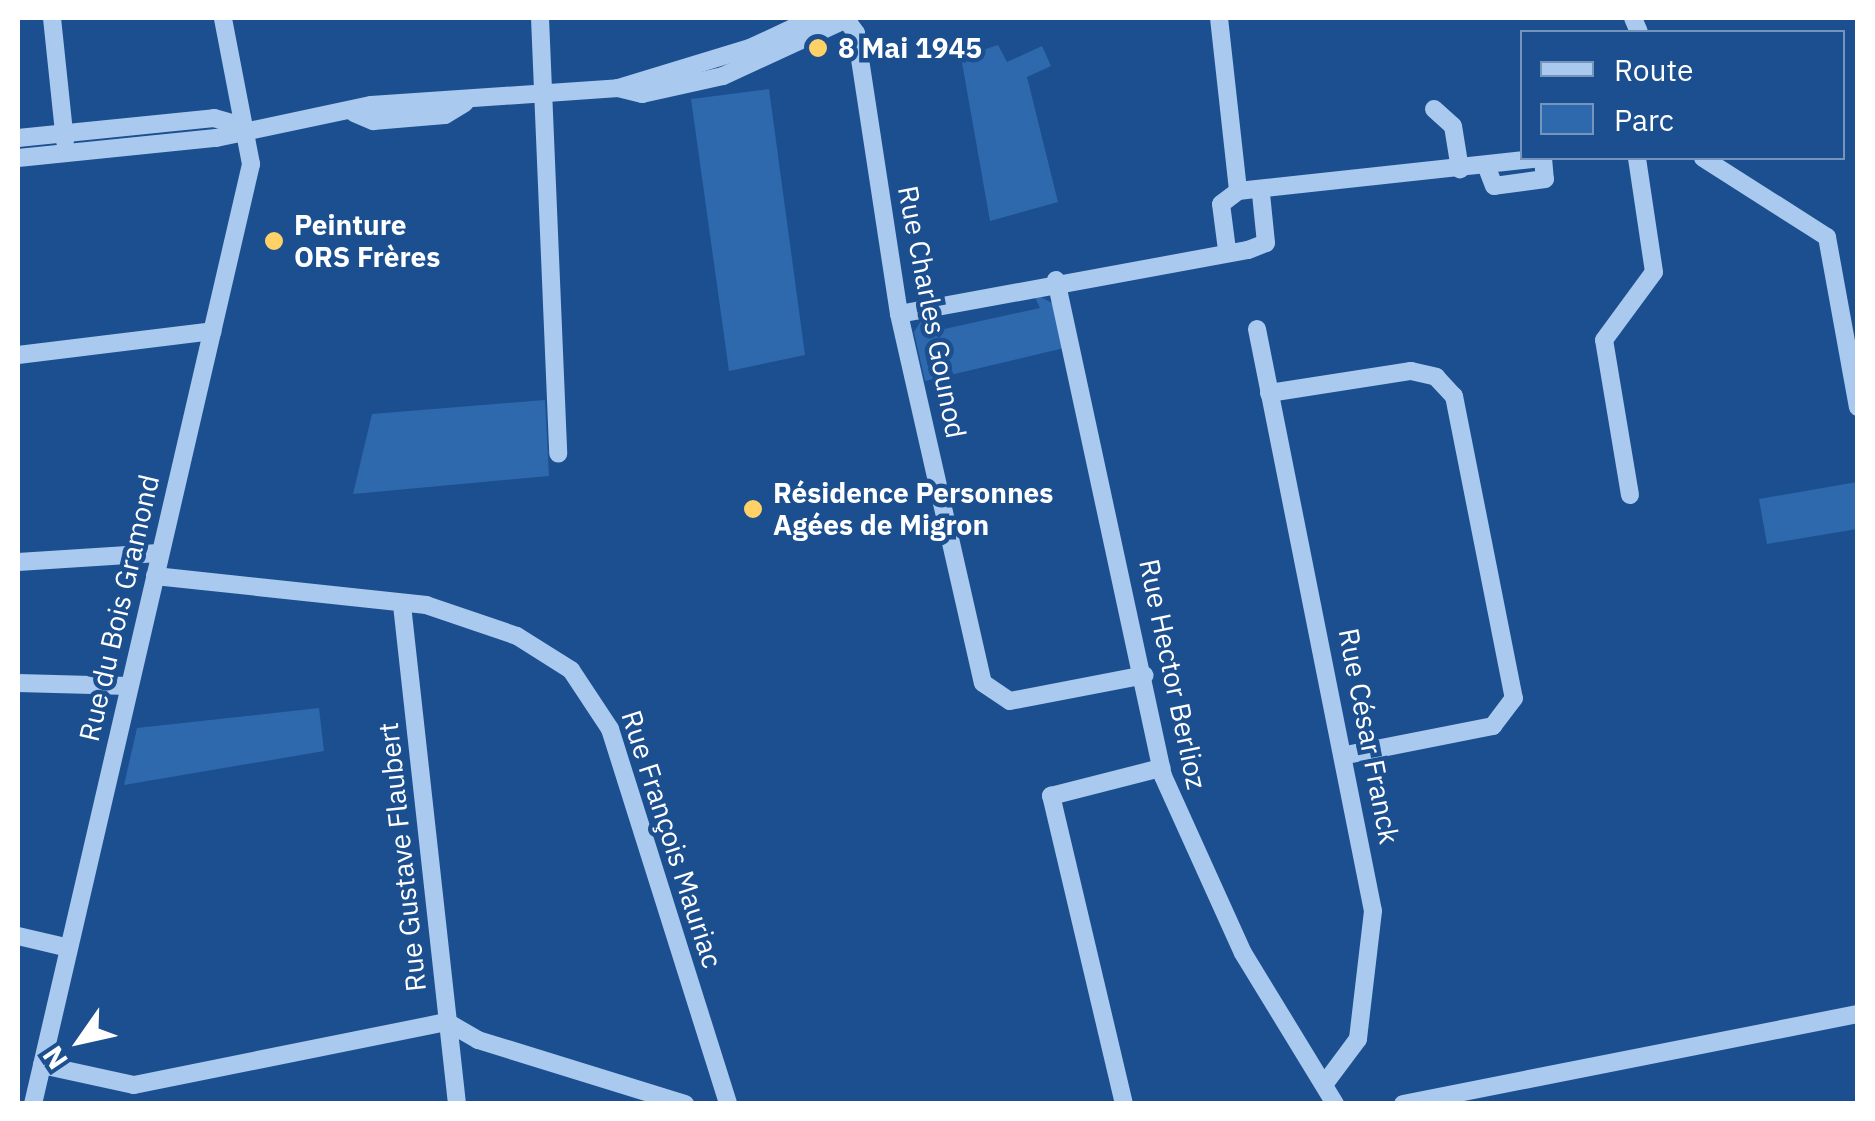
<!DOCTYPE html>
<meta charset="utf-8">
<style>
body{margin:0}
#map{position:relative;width:1875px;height:1121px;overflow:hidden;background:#1b4f8f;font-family:"IBM Plex Sans",sans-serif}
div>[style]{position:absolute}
.green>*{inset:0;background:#2e69ad}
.minor>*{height:18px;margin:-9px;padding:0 9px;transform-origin:9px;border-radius:9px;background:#a9c9ee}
.dots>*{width:28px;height:28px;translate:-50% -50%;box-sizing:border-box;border:5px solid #1b4f8f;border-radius:50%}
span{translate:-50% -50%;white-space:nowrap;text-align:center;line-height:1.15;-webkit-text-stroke:9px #1b4f8f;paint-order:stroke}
.poi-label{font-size:28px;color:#fff;font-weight:700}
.left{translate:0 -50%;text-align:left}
.street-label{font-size:28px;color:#fff}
.frame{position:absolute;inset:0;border:20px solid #fff;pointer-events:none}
.legend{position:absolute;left:1520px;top:30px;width:325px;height:130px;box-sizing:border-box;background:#1b4f8f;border:2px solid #7695bc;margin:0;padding:12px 18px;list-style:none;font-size:30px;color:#fff}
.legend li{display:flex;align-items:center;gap:20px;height:50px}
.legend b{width:50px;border:2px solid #7695bc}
.north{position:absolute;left:30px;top:991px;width:100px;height:100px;-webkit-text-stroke:8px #1b4f8f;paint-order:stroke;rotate:236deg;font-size:28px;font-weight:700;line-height:40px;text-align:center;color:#fff}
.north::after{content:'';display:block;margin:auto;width:35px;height:45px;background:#fff;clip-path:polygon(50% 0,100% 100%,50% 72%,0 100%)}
</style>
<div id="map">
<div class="green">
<i style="clip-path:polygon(998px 45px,1007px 62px,1042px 46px,1051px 66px,1027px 77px,1058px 202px,990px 221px,961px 57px)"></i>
<i style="clip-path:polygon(769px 89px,805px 355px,729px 371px,691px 99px)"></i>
<i style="clip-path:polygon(1033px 293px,1054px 304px,1064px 348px,925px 381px,914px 332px,923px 318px,935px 331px,1040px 308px)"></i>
<i style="clip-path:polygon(545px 400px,549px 476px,353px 494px,372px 414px)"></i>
<i style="clip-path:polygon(1857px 482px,1857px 529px,1767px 544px,1759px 499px)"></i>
<i style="clip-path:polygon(319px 708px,324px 751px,124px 785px,137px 728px)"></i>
</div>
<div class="minor">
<i style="left:52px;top:18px;width:124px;rotate:84deg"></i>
<i style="left:540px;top:18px;width:436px;rotate:87.6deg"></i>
<i style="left:845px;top:18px;width:19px;rotate:54deg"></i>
<i style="left:856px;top:33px;width:284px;rotate:81.3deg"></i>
<i style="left:899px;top:314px;width:378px;rotate:77.2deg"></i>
<i style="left:983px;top:683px;width:32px;rotate:34deg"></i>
<i style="left:1010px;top:701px;width:137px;rotate:-10.9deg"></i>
<i style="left:1219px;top:18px;width:174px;rotate:83.7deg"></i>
<i style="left:1238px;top:191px;width:307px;rotate:-6.2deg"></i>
<i style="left:1543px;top:158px;width:21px;rotate:85deg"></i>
<i style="left:1545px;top:179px;width:51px;rotate:172.2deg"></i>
<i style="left:1494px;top:186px;width:22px;rotate:-111deg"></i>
<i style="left:1633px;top:18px;width:15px;rotate:67deg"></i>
<i style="left:618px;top:88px;width:25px;rotate:14deg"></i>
<i style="left:642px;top:94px;width:83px;rotate:-12.5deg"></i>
<i style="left:723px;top:76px;width:139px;rotate:-24.7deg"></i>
<i style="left:1434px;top:109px;width:25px;rotate:42deg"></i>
<i style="left:1453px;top:126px;width:44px;rotate:80.8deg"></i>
<i style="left:354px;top:113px;width:21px;rotate:23deg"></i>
<i style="left:373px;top:121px;width:72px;rotate:-4.8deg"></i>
<i style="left:445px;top:115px;width:23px;rotate:-31deg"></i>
<i style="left:18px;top:138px;width:197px;rotate:-5.8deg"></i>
<i style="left:214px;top:118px;width:29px;rotate:16deg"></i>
<i style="left:18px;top:158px;width:199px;rotate:-5.8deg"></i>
<i style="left:216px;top:138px;width:158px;rotate:-12deg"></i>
<i style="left:371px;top:105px;width:248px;rotate:-3.9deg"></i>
<i style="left:618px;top:88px;width:138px;rotate:-16.9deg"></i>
<i style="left:750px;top:48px;width:71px;rotate:-25.1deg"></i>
<i style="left:1703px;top:158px;width:147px;rotate:32.5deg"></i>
<i style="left:1827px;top:237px;width:173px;rotate:79.7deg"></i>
<i style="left:1227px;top:250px;width:46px;rotate:-97.4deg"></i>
<i style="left:1221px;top:204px;width:21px;rotate:-37deg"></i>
<i style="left:1056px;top:280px;width:507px;rotate:77.83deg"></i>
<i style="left:1163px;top:776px;width:194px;rotate:65.7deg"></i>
<i style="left:1243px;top:953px;width:177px;rotate:58.6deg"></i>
<i style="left:899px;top:314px;width:355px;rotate:-10.4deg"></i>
<i style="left:1248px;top:250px;width:19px;rotate:-21deg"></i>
<i style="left:1266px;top:243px;width:49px;rotate:-95.8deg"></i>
<i style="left:1257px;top:329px;width:593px;rotate:78.73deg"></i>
<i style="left:1373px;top:911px;width:129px;rotate:96.7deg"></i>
<i style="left:1358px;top:1039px;width:54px;rotate:126.7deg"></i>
<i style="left:18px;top:355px;width:196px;rotate:-7deg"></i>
<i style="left:1269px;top:393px;width:144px;rotate:-8.8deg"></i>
<i style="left:1411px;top:371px;width:26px;rotate:13deg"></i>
<i style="left:1436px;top:377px;width:26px;rotate:47deg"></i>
<i style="left:1454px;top:396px;width:308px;rotate:78.8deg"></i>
<i style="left:1514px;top:698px;width:35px;rotate:127deg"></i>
<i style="left:1493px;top:726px;width:149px;rotate:168.8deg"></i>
<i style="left:1630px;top:495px;width:157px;rotate:-99.5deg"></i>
<i style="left:1604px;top:340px;width:84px;rotate:-53.7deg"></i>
<i style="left:1654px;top:272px;width:115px;rotate:-98.5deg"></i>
<i style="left:18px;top:562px;width:141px;rotate:-3.7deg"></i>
<i style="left:155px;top:576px;width:273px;rotate:6.1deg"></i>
<i style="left:426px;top:605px;width:96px;rotate:18.8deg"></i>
<i style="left:517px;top:636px;width:64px;rotate:32.2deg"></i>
<i style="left:571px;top:670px;width:71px;rotate:56.5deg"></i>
<i style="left:610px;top:729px;width:393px;rotate:72.5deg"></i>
<i style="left:402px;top:605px;width:502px;rotate:83.71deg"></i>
<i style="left:18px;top:683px;width:111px;rotate:1.5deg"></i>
<i style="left:18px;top:936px;width:52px;rotate:13.2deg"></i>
<i style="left:42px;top:1065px;width:94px;rotate:12.3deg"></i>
<i style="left:134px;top:1085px;width:319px;rotate:-11.4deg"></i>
<i style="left:447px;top:1022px;width:36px;rotate:30deg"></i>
<i style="left:478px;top:1040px;width:217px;rotate:17.2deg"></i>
<i style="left:33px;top:1104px;width:965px;rotate:-76.94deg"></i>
<i style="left:251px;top:164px;width:149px;rotate:-100.9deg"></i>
<i style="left:1124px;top:1104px;width:317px;rotate:-103.3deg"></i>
<i style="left:1051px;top:796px;width:114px;rotate:-14.3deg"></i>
<i style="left:1403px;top:1104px;width:464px;rotate:-11.2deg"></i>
</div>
<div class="dots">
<i style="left:818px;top:48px;background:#ffd166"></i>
<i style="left:274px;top:241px;background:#ffd166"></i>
<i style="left:753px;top:509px;background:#ffd166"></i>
</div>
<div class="poi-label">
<span class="left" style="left:838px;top:48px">8 Mai 1945</span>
<span class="left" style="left:294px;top:241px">Peinture<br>ORS Frères</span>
<span class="left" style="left:773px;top:509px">Résidence Personnes<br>Agées de Migron</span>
</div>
<div class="street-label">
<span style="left:932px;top:312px;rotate:79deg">Rue Charles Gounod</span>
<span style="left:119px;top:608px;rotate:-77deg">Rue du Bois Gramond</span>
<span style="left:1173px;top:674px;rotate:78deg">Rue Hector Berlioz</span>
<span style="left:1369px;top:736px;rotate:79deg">Rue César Franck</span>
<span style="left:672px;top:839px;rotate:72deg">Rue François Mauriac</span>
<span style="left:402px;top:857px;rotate:-96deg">Rue Gustave Flaubert</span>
</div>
<div class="frame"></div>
<ul class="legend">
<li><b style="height:12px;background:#a9c9ee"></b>Route</li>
<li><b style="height:28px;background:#2e69ad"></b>Parc</li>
</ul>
<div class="north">N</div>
</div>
